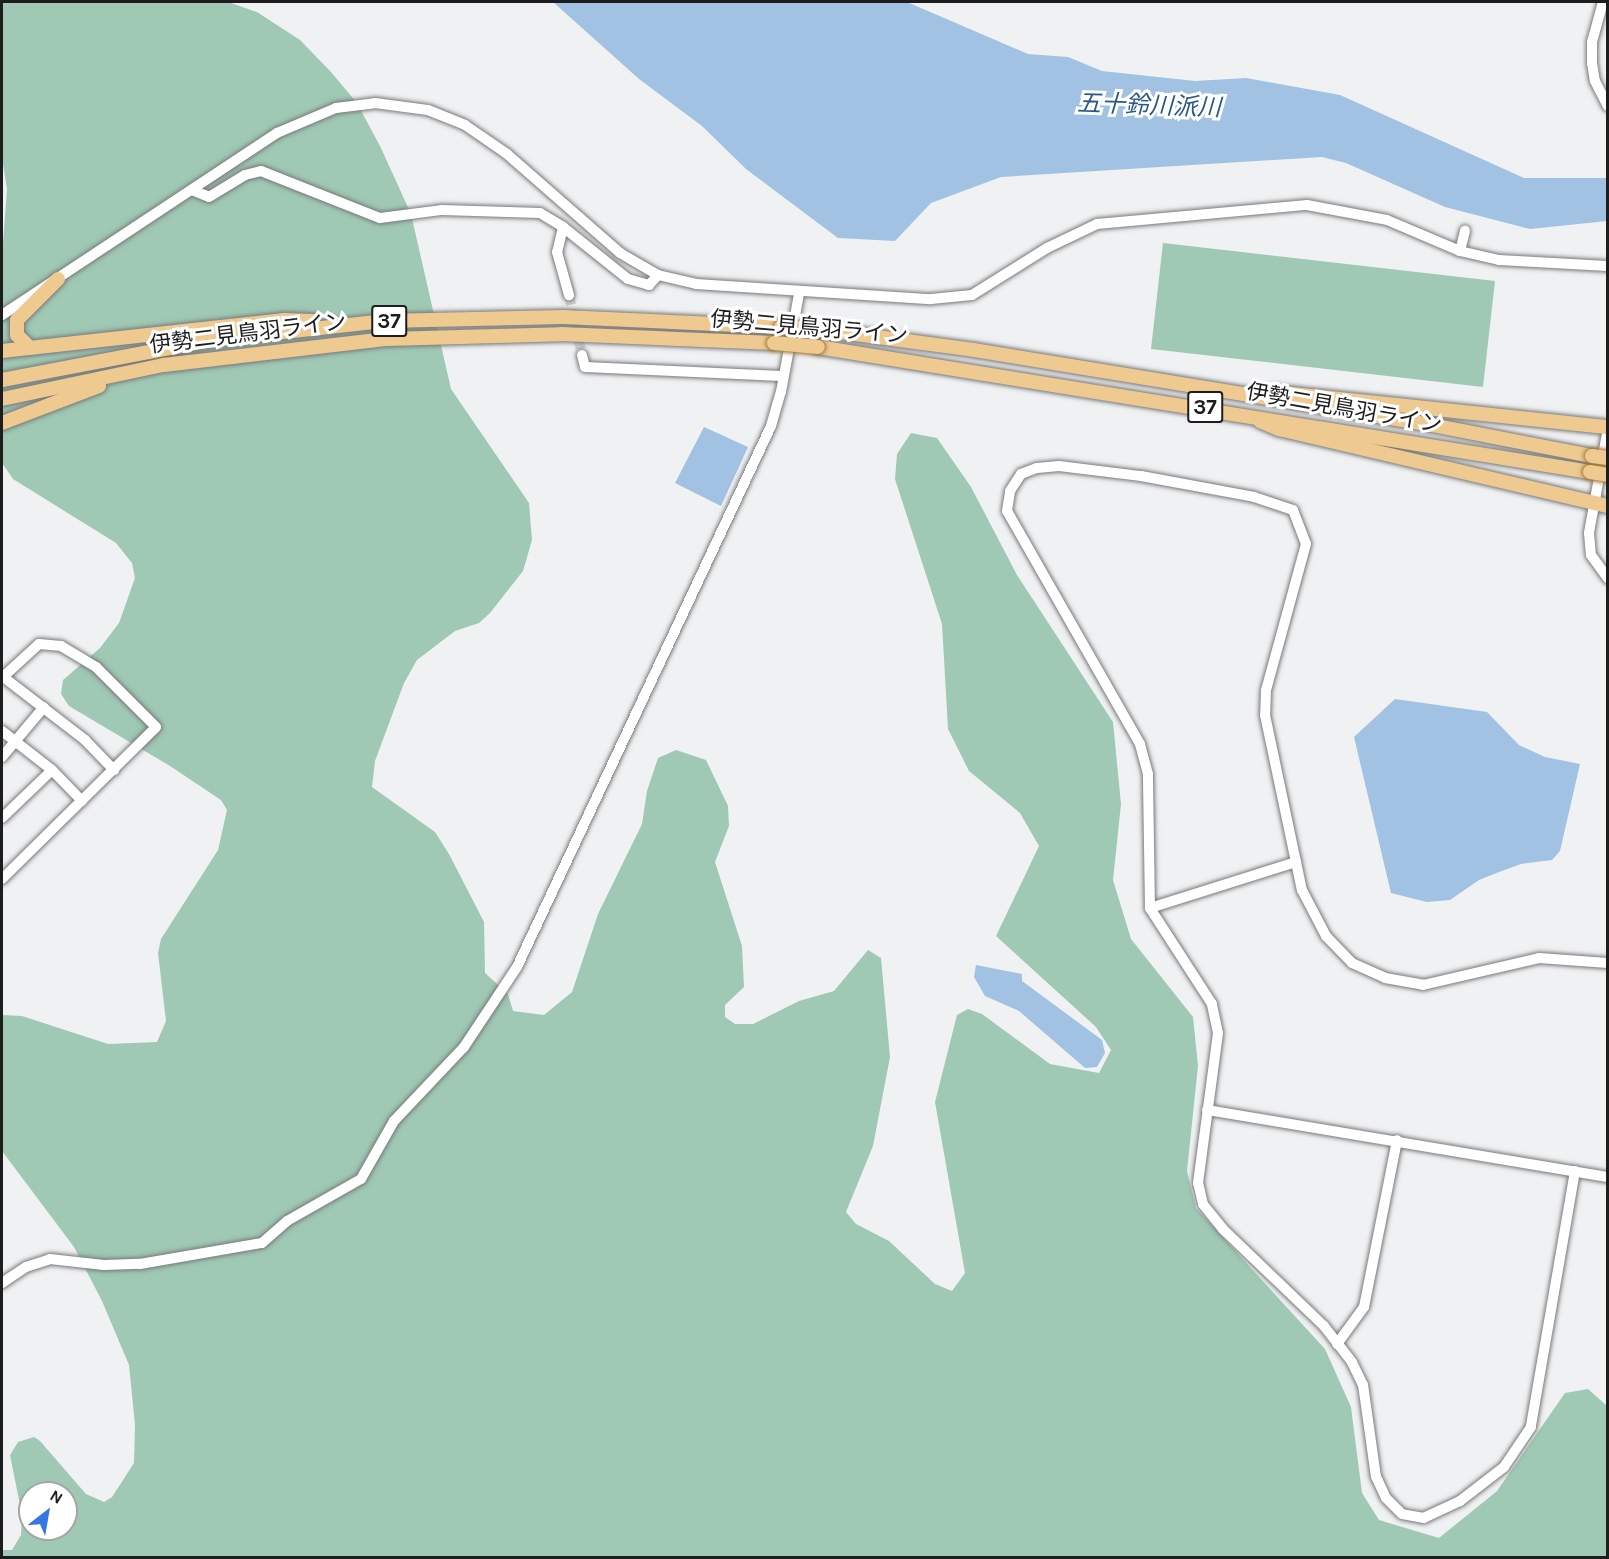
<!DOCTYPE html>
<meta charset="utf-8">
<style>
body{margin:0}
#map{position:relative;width:1609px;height:1559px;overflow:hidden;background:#f0f1f3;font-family:Karla,"Noto Sans JP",sans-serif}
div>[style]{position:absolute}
.green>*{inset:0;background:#9fc9b4}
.water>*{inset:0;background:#a1c2e2}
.minor-tunnel>*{height:10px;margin-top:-5px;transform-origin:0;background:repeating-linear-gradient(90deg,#d0d1d3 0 10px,transparent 0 15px)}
.roads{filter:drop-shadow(0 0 2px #78797b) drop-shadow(0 0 2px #78797b)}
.minor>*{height:10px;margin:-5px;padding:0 5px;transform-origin:5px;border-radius:5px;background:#fff}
.major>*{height:14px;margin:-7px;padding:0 7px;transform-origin:7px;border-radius:7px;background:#eeca90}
.bridges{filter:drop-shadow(0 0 2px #9d7638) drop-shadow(0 0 2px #9d7638)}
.major-bridge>*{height:14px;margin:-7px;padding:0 7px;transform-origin:7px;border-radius:7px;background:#eeca90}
span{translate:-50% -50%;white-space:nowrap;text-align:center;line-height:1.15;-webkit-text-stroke:6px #fff;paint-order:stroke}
.shield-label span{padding:2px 4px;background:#fff;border:2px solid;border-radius:4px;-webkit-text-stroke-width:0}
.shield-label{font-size:21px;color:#1d1d1e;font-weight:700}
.street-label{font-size:22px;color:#1d1d1e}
.water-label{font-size:24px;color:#295a85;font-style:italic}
.frame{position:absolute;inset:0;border:3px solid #1d1d1e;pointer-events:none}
.north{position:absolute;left:18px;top:1481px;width:60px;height:60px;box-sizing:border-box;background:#fff;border:2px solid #a5a5a5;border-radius:50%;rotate:31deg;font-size:16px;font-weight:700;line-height:24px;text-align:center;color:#1d1d1e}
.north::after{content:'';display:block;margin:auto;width:21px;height:27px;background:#3677e5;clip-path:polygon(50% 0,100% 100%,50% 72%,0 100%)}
</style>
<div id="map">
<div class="green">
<i style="clip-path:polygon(evenodd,2px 2px,228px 2px,257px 12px,300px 40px,331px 72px,357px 103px,381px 148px,411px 214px,451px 389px,529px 503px,532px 540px,523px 571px,490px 613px,479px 623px,455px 631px,417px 660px,404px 683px,375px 761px,372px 787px,435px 832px,449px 854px,484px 922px,485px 973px,508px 994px,513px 1011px,544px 1015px,572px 992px,598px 914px,642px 824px,647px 791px,658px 758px,676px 750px,706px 760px,728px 806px,729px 826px,715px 862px,742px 946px,744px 987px,725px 1005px,725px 1017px,735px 1024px,753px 1024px,799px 1001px,834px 991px,868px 950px,881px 958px,890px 1057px,873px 1146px,846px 1212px,856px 1224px,889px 1241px,935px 1284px,952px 1291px,965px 1273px,935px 1102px,957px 1015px,968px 1009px,982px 1014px,1050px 1064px,1099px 1073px,1111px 1050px,1096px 1027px,996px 936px,1039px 846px,1020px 813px,969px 771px,948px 729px,942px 624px,895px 479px,897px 454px,911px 433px,937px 438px,971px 487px,1017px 575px,1113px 722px,1121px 804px,1113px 880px,1131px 939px,1193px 1017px,1198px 1066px,1187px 1171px,1196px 1208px,1325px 1349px,1351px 1407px,1362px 1493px,1379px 1520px,1439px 1538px,1497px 1491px,1565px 1393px,1588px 1389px,1607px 1406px,1607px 1557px,2px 1557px,2px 1550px,12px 1550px,21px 1535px,22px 1515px,10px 1455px,18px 1442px,34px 1437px,40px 1441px,86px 1494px,104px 1502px,112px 1497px,134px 1463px,135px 1425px,129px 1365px,102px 1301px,74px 1247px,2px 1151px,2px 1015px,22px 1016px,108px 1044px,157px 1042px,166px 1021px,158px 953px,161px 939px,218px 850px,227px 810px,221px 800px,170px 766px,69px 706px,61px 694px,63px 680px,100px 648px,119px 623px,135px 578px,132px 563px,116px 543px,13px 479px,2px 463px,2px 256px,7px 189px,2px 158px,2px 2px,30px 1493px,66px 1493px,66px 1529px,30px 1529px,30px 1493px)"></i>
<i style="clip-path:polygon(1163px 243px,1495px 281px,1483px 387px,1151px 349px)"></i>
</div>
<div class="water">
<i style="clip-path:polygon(553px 2px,907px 2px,1028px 54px,1068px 57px,1102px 71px,1195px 81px,1246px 78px,1340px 95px,1524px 178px,1607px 178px,1607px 221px,1530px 229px,1445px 207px,1346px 163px,1322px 157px,1001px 177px,931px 203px,895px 241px,838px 238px,746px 169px,702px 126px,639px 79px)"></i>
<i style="clip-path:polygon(704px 427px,748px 447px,721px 506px,675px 483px)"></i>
<i style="clip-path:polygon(1395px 699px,1487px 712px,1519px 745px,1545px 757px,1580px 764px,1560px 851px,1552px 860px,1521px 864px,1499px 872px,1479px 880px,1450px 900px,1427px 902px,1391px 893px,1354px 737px)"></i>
<i style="clip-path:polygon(976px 965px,1022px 974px,1022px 981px,1102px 1040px,1105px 1053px,1097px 1067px,1085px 1068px,1019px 1011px,985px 996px,974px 977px)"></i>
</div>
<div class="minor-tunnel">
<i style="left:569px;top:295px;width:61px;rotate:77.8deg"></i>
</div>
<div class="roads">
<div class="minor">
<i style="left:1603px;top:2px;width:41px;rotate:105.4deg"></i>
<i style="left:1592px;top:42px;width:21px;rotate:90deg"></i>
<i style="left:1592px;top:63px;width:18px;rotate:81deg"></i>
<i style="left:1595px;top:81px;width:28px;rotate:63deg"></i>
<i style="left:192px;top:190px;width:18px;rotate:22deg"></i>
<i style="left:209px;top:197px;width:42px;rotate:-31.4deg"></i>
<i style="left:245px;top:175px;width:16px;rotate:-14deg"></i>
<i style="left:261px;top:171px;width:128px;rotate:21.6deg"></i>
<i style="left:380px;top:218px;width:63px;rotate:-7.4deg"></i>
<i style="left:442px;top:210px;width:98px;rotate:1.8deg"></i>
<i style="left:540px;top:213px;width:27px;rotate:31deg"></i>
<i style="left:563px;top:227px;width:26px;rotate:103deg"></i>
<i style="left:557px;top:252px;width:45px;rotate:74.4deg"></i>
<i style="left:563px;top:227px;width:83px;rotate:38.7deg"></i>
<i style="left:628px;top:279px;width:22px;rotate:16deg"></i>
<i style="left:649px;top:285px;width:13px;rotate:-48deg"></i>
<i style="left:1460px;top:251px;width:21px;rotate:-76deg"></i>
<i style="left:2px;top:315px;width:330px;rotate:-33.5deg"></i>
<i style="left:277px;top:133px;width:64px;rotate:-23deg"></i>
<i style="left:336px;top:108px;width:39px;rotate:-7deg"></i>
<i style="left:375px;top:103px;width:53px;rotate:7.5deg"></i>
<i style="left:428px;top:110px;width:40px;rotate:22deg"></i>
<i style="left:465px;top:125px;width:51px;rotate:34.6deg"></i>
<i style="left:507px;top:154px;width:150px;rotate:41.2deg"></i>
<i style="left:620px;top:253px;width:44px;rotate:30.1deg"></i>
<i style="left:658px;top:275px;width:39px;rotate:13deg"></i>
<i style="left:696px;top:284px;width:235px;rotate:3.7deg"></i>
<i style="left:931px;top:299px;width:41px;rotate:-5.6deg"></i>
<i style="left:972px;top:295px;width:89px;rotate:-32.1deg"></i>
<i style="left:1047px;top:248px;width:55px;rotate:-25.6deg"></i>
<i style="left:1097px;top:224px;width:211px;rotate:-5.2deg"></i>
<i style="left:1307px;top:205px;width:81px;rotate:10.6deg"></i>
<i style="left:1387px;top:220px;width:79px;rotate:23deg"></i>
<i style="left:1460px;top:251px;width:40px;rotate:13deg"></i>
<i style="left:1499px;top:260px;width:109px;rotate:3.2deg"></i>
<i style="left:582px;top:355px;width:12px;rotate:76deg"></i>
<i style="left:585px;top:367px;width:197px;rotate:2.6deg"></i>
<i style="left:1608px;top:428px;width:107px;rotate:100.3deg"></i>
<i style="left:1589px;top:533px;width:22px;rotate:85deg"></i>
<i style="left:1591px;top:555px;width:29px;rotate:54deg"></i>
<i style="left:2px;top:676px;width:105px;rotate:37.6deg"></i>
<i style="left:85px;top:740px;width:42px;rotate:46deg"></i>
<i style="left:2px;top:731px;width:63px;rotate:38deg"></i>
<i style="left:52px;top:770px;width:43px;rotate:45.9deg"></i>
<i style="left:2px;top:757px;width:65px;rotate:-50deg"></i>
<i style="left:2px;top:818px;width:69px;rotate:-43.8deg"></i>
<i style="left:2px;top:879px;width:216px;rotate:-44.6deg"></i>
<i style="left:156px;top:727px;width:85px;rotate:-135deg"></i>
<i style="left:96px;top:667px;width:41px;rotate:-149deg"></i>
<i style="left:61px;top:646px;width:22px;rotate:-175deg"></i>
<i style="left:39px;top:644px;width:47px;rotate:137.6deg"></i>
<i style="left:1150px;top:908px;width:153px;rotate:-17.5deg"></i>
<i style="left:1207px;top:1110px;width:407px;rotate:9.5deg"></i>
<i style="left:1575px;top:1171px;width:260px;rotate:99.8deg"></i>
<i style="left:1531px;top:1427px;width:48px;rotate:124deg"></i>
<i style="left:1504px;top:1467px;width:56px;rotate:142.3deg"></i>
<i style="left:1460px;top:1501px;width:40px;rotate:155deg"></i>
<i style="left:1424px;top:1518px;width:22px;rotate:-170deg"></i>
<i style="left:1402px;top:1514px;width:23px;rotate:-135deg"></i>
<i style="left:1386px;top:1498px;width:23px;rotate:-115deg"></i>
<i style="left:1376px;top:1477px;width:93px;rotate:-98deg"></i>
<i style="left:1363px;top:1385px;width:25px;rotate:-116deg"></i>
<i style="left:1352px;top:1362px;width:46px;rotate:-127.9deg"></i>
<i style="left:1324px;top:1326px;width:140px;rotate:-136.2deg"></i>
<i style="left:1223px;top:1229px;width:32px;rotate:-129deg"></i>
<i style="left:1203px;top:1204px;width:22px;rotate:-103deg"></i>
<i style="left:1198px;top:1183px;width:151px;rotate:-82.4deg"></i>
<i style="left:1218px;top:1033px;width:30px;rotate:-102deg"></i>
<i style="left:1212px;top:1004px;width:114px;rotate:-122.9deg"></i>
<i style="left:1150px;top:908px;width:134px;rotate:-90.9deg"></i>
<i style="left:1148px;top:774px;width:31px;rotate:-105deg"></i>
<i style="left:1140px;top:744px;width:268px;rotate:-119.7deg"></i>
<i style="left:1007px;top:511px;width:20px;rotate:-81deg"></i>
<i style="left:1010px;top:491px;width:20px;rotate:-57deg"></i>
<i style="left:1021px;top:474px;width:17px;rotate:-21deg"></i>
<i style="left:1037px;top:468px;width:22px;rotate:-5deg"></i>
<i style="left:1059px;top:466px;width:83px;rotate:7deg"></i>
<i style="left:1141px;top:476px;width:115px;rotate:10.5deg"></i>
<i style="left:1254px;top:497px;width:41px;rotate:18.4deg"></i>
<i style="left:1293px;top:510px;width:36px;rotate:69deg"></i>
<i style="left:1306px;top:544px;width:151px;rotate:105.3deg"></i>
<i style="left:1266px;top:690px;width:25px;rotate:92deg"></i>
<i style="left:1265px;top:715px;width:179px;rotate:78.1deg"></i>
<i style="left:1302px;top:890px;width:52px;rotate:62.4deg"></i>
<i style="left:1326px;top:936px;width:37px;rotate:46deg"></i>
<i style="left:1352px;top:963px;width:36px;rotate:24deg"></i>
<i style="left:1385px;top:978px;width:39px;rotate:10deg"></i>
<i style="left:1423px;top:985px;width:119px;rotate:-13.1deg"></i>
<i style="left:1539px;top:958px;width:69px;rotate:4.1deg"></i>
<i style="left:2px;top:1283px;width:29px;rotate:-34deg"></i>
<i style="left:26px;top:1267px;width:25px;rotate:-18deg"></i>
<i style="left:50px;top:1259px;width:54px;rotate:6.3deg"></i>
<i style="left:104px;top:1265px;width:36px;rotate:-2deg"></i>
<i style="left:140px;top:1264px;width:124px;rotate:-9.8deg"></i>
<i style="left:262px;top:1243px;width:33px;rotate:-41deg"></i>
<i style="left:287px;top:1221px;width:85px;rotate:-29.6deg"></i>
<i style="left:361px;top:1179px;width:67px;rotate:-60.4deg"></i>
<i style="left:394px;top:1121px;width:102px;rotate:-46.6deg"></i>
<i style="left:464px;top:1047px;width:96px;rotate:-56.5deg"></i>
<i style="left:517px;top:967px;width:598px;rotate:-64.85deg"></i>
<i style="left:771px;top:426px;width:35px;rotate:-74deg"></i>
<i style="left:781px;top:392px;width:100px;rotate:-79.6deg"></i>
<i style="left:1337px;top:1344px;width:46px;rotate:-53.9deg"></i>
<i style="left:1364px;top:1307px;width:170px;rotate:-78.8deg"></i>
</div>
<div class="major">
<i style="left:825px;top:330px;width:150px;rotate:7.6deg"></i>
<i style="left:974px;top:350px;width:464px;rotate:9.3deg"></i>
<i style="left:1432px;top:425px;width:163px;rotate:11deg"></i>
<i style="left:818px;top:347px;width:782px;rotate:9.2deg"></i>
<i style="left:30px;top:348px;width:18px;rotate:-135deg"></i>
<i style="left:17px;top:335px;width:15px;rotate:-90deg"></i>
<i style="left:17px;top:320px;width:58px;rotate:-45deg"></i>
<i style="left:2px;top:351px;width:284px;rotate:-6.3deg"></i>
<i style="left:284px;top:320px;width:29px;rotate:2deg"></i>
<i style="left:2px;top:380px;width:214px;rotate:-10.8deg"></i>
<i style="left:212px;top:340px;width:174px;rotate:-6.3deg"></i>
<i style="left:385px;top:321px;width:178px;rotate:-1.3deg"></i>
<i style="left:563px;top:317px;width:218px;rotate:2.6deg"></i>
<i style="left:1273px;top:392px;width:337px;rotate:6deg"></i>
<i style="left:2px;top:399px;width:166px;rotate:-11.9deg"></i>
<i style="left:164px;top:365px;width:225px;rotate:-6.7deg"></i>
<i style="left:387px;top:339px;width:174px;rotate:-1.6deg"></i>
<i style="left:561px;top:334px;width:213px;rotate:2.4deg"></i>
<i style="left:1260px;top:421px;width:21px;rotate:23deg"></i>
<i style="left:1279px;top:429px;width:338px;rotate:13.2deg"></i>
<i style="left:2px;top:423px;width:104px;rotate:-20.9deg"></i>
</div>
</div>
<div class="bridges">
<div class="major-bridge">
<i style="left:781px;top:327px;width:44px;rotate:3.9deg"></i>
<i style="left:774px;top:343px;width:44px;rotate:5.2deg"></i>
<i style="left:1592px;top:456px;width:16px;rotate:7deg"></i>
<i style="left:1590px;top:472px;width:18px;rotate:9deg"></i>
</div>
</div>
<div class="shield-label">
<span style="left:389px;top:321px">37</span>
<span style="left:1205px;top:407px">37</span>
</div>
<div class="street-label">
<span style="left:809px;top:328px;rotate:5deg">伊勢二見鳥羽ライン</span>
<span style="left:248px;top:334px;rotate:-7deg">伊勢二見鳥羽ライン</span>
<span style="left:1344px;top:409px;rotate:10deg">伊勢二見鳥羽ライン</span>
</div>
<div class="water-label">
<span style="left:1149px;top:106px;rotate:2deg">五十鈴川派川</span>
</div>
<div class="frame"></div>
<div class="north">N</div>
</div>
